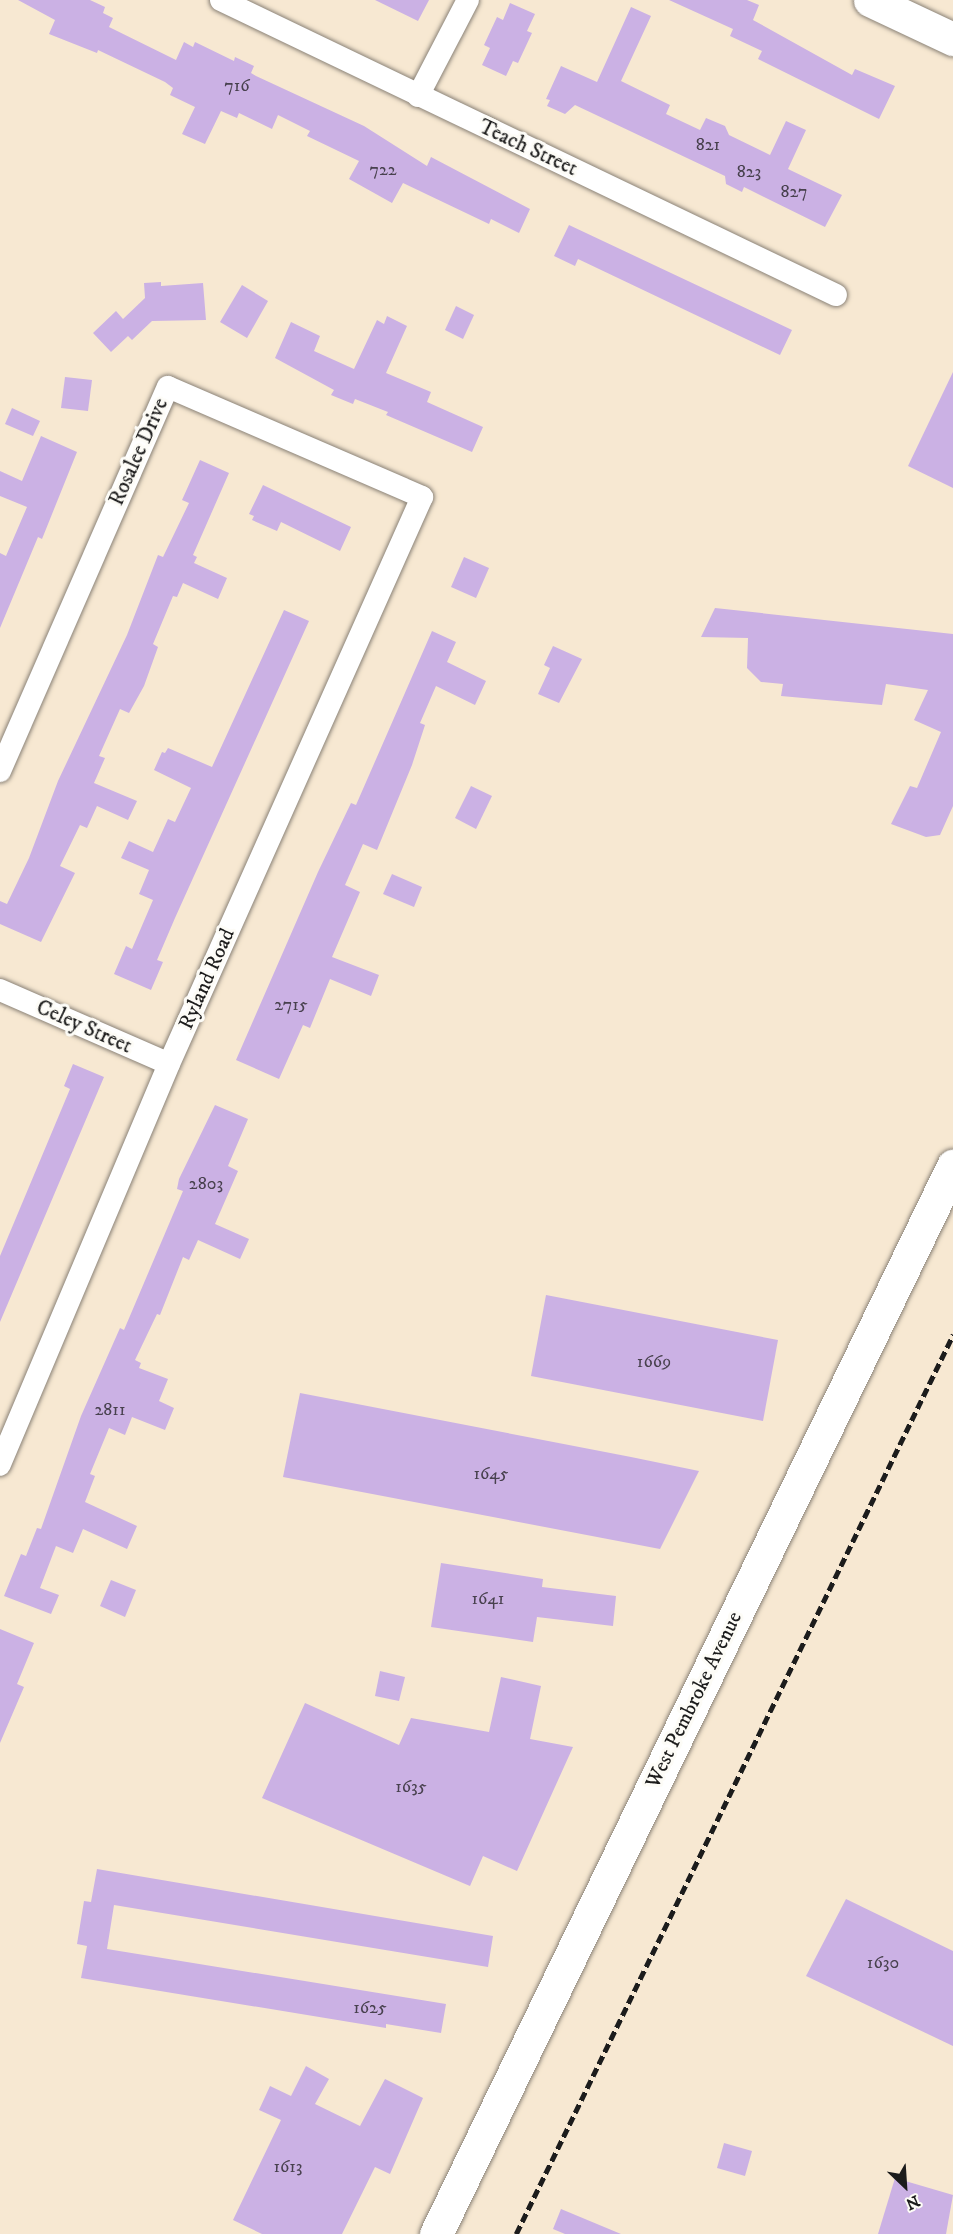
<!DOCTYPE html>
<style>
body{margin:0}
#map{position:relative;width:953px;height:2234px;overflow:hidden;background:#f7e8d2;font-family:"IM FELL DW Pica",serif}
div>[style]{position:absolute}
.building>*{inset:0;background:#cbb1e4}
.roads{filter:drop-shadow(0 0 2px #8a8277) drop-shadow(0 0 2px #8a8277)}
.minor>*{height:22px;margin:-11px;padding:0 11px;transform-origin:11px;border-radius:11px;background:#fff}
.secondary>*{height:33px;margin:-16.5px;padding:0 16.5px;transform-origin:16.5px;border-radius:16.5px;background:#fff}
.rail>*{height:4.5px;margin-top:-2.25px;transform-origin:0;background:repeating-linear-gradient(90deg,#1c1c1c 0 9px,transparent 0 13.5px)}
span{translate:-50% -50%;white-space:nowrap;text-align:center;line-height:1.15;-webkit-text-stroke:6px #fdfcf7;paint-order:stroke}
.number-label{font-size:18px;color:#48414e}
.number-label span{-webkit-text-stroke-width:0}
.street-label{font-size:21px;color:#1c1c1c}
.north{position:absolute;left:875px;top:2156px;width:60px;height:60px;-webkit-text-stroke:4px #fdfcf7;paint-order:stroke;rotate:155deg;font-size:16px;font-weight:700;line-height:24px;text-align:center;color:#1c1c1c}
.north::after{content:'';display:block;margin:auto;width:21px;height:27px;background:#1c1c1c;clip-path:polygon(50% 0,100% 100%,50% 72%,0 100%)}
</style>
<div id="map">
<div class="building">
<i style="clip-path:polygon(18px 0,90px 0,105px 7px,103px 13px,113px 18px,109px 27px,176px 60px,184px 42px,193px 47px,195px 42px,234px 61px,235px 57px,254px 66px,251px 73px,256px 76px,364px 126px,427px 166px,431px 157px,530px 209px,519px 233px,491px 219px,489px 224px,403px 183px,392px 203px,349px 179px,359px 161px,307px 136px,310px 131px,278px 115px,272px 129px,239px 113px,237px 118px,221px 111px,205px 144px,182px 134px,195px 107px,170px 95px,173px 88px,165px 82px,98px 50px,97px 53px,49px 34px,55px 20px)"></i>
<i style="clip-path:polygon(375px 0,429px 0,418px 21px)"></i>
<i style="clip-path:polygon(669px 0,747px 0,759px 5px,753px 20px,852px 75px,855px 69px,895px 86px,879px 119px,758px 59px,762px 51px,730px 36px,733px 29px)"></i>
<i style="clip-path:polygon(510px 3px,535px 14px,527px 31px,532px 33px,518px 63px,513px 61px,506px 76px,482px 65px,490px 48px,484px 45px,497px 17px,503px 20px)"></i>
<i style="clip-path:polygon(631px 7px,651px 16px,621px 81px,670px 105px,666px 114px,700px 130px,706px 118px,725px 126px,729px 135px,770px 155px,786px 121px,806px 130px,788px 169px,842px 195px,825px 227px,744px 187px,742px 192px,726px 184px,725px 176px,575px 105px,565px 114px,547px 106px,550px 100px,546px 99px,561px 66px,597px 82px)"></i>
<i style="clip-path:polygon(569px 225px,792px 330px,780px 355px,578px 259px,575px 266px,554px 256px)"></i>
<i style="clip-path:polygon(161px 282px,161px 286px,203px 283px,206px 320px,152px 321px,132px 340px,128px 336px,111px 352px,93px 333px,116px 311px,123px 319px,145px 298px,144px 283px)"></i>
<i style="clip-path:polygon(242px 285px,268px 301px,247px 338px,220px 322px)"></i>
<i style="clip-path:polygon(456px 306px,474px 315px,463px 339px,445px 330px)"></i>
<i style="clip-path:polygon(387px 316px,407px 326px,386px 373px,431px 392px,427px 402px,483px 427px,472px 452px,386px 415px,388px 412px,355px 399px,353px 404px,331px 395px,334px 390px,275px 358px,291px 322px,320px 336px,314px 351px,354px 369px,377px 320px,384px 324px)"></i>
<i style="clip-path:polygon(953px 372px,953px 488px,908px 466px)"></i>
<i style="clip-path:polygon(65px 377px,92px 380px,88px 411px,61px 408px)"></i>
<i style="clip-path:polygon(12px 408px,40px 421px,33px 436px,5px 424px)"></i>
<i style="clip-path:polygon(41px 436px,77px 452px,42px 539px,38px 537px,0 628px,0 553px,6px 556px,27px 507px,0 496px,0 471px,22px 481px)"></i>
<i style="clip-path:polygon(200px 460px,229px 473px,193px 555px,197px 557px,194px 563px,227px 578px,218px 599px,183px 583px,177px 597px,173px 596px,153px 644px,158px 647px,144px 686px,129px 713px,120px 709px,99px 756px,105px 758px,94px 783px,137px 801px,128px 820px,97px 806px,87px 828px,80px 825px,60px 866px,75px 873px,41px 942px,0 924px,0 901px,7px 904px,29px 858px,58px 781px,127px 635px,158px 555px,163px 557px,189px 503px,182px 500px)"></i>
<i style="clip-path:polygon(263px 485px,351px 527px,340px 551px,281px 522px,277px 531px,252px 520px,254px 516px,249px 514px)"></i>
<i style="clip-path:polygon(464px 557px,489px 568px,476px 598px,451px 587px)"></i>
<i style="clip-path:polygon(715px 608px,953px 634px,953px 806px,940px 835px,926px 837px,891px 824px,910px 786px,917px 788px,941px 732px,914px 720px,928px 690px,886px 684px,882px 705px,781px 696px,783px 684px,761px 682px,747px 668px,748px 638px,701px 637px)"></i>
<i style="clip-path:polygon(284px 610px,309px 621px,175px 918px,157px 960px,163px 962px,151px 990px,114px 974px,126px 946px,132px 949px,153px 900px,139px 894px,149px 870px,121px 858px,129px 841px,153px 852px,168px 819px,175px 822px,191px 788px,154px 770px,162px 752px,165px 753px,168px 748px,212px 767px)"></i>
<i style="clip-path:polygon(432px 631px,456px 642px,447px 662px,486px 681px,475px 705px,436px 686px,420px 723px,425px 725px,412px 765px,377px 850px,363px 844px,345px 885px,360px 892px,332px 957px,379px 975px,371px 996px,330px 979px,310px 1028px,303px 1025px,279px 1079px,236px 1060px,318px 872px,351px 803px,356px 805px)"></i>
<i style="clip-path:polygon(553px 646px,582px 659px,559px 703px,538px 694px,550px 668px,544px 665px)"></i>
<i style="clip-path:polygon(471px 786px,492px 796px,476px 829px,455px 818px)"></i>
<i style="clip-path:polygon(392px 874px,422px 887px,414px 907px,383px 894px)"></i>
<i style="clip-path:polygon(73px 1064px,104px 1077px,0 1322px,0 1256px,70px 1089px,64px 1086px)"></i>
<i style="clip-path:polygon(215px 1105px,248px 1119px,228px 1166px,238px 1171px,215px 1224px,249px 1239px,240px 1259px,198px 1240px,189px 1260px,183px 1257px,160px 1315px,157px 1314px,135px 1360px,141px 1363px,139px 1368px,168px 1379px,159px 1401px,174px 1408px,165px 1430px,132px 1417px,125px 1435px,109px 1428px,90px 1474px,95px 1476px,85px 1502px,137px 1526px,127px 1549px,83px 1529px,73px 1553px,56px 1546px,40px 1588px,59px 1595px,51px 1614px,4px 1596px,21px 1554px,26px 1556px,37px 1528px,41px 1529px,81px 1416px,120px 1328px,124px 1330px,183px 1191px,177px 1189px,179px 1179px)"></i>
<i style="clip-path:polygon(546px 1295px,778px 1340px,763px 1421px,531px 1376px)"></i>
<i style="clip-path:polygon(300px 1393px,631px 1457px,699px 1471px,660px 1549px,283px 1477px)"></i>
<i style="clip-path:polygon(441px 1563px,543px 1579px,542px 1587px,616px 1596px,613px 1626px,537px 1617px,533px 1642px,431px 1627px)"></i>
<i style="clip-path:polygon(111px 1580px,136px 1590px,125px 1617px,100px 1606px)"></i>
<i style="clip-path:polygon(0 1629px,34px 1643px,17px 1684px,24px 1687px,0 1743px)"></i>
<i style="clip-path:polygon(380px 1671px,405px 1677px,399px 1701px,375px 1696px)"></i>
<i style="clip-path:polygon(501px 1677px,541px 1686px,530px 1739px,573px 1747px,517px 1871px,483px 1856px,470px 1886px,262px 1798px,305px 1703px,399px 1745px,411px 1718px,489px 1732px)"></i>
<i style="clip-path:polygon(97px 1869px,493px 1936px,488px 1967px,114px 1905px,107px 1949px,446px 2004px,441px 2033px,386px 2024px,386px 2028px,81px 1978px,87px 1946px,77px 1944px,84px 1901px,91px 1902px)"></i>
<i style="clip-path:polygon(846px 1899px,953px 1951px,953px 2046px,806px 1976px)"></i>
<i style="clip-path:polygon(306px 2066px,329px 2079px,315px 2104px,360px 2126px,385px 2079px,423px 2098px,390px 2174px,375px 2167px,342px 2234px,262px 2234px,233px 2220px,281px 2120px,259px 2110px,270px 2086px,291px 2096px)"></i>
<i style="clip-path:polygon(724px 2143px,752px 2151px,745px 2176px,717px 2168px)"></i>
<i style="clip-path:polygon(895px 2178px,953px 2195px,946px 2234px,878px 2234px)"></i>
<i style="clip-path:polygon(561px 2209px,621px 2234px,565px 2234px,553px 2229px)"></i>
</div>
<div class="roads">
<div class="minor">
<i style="left:221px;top:0;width:682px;rotate:25.63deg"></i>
<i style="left:418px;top:96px;width:108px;rotate:-62.5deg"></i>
<i style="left:0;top:771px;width:419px;rotate:-66.4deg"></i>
<i style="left:168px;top:387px;width:277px;rotate:23.4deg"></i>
<i style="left:422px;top:497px;width:621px;rotate:114.05deg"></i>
<i style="left:169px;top:1064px;width:435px;rotate:112.9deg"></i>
<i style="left:0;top:990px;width:184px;rotate:23.6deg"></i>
</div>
<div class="secondary">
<i style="left:870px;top:0;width:92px;rotate:25.2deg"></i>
<i style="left:436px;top:2234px;width:1187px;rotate:-64.17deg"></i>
</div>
</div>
<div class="rail">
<i style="left:516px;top:2234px;width:1000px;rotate:-64.08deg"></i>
</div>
<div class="number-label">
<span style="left:237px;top:86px">716</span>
<span style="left:708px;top:145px">821</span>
<span style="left:383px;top:170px">722</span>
<span style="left:749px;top:172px">823</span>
<span style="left:794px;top:192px">827</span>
<span style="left:291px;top:1005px">2715</span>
<span style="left:206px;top:1184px">2803</span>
<span style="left:654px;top:1362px">1669</span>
<span style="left:110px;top:1410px">2811</span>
<span style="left:491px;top:1474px">1645</span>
<span style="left:488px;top:1599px">1641</span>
<span style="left:411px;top:1787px">1635</span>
<span style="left:883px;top:1963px">1630</span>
<span style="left:370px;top:2008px">1625</span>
<span style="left:288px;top:2167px">1613</span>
</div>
<div class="street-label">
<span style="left:528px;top:148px;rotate:25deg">Teach Street</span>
<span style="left:139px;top:452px;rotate:-66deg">Rosalee Drive</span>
<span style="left:207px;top:979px;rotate:-66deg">Ryland Road</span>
<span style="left:84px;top:1027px;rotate:24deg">Celey Street</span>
<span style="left:694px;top:1700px;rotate:-64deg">West Pembroke Avenue</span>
</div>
<div class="north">N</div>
</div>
